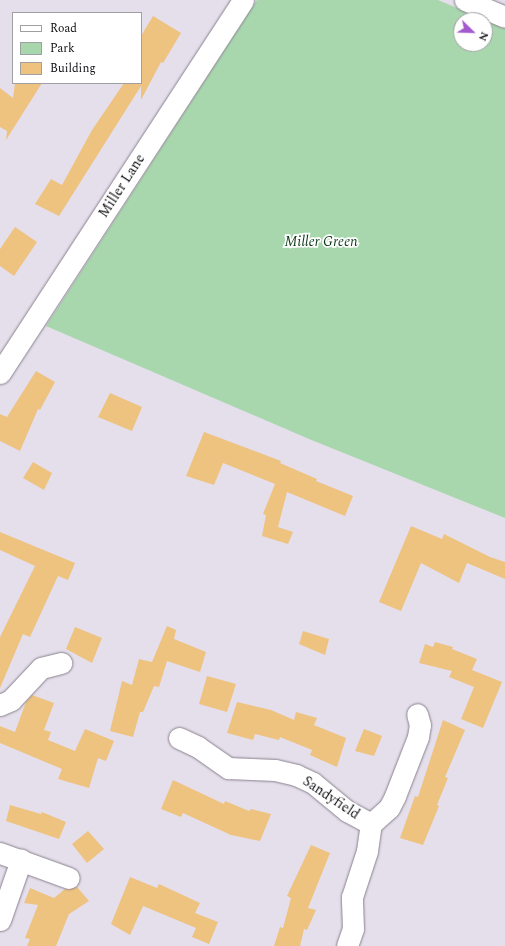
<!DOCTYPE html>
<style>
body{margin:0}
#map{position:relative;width:505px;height:946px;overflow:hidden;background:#e5deeb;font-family:Spectral,serif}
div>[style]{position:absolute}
.green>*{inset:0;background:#a8d7ae}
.building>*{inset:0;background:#eec380}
.roads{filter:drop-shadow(0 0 1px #8a828e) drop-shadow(0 0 1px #8a828e)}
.minor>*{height:21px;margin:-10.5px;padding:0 10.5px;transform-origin:10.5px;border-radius:10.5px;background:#fff}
span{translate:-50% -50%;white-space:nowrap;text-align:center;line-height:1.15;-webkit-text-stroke:3.5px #fff;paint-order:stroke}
.street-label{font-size:14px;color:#121014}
.park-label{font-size:14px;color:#0a3816;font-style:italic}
.legend{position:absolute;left:12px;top:12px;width:130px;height:72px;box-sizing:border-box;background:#fff;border:1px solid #a09fa1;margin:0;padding:5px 7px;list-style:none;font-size:12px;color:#121014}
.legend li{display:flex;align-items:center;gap:8px;height:20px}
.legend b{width:20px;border:1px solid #a09fa1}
.north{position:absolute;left:453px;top:12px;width:40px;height:40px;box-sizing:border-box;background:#fff;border:1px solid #a09fa1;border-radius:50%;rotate:113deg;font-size:11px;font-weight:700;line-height:16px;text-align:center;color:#121014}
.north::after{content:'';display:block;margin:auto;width:14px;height:18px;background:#a25acd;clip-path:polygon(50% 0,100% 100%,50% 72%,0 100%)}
</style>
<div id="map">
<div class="green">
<i style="clip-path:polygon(evenodd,257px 0,438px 0,505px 28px,505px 518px,309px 439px,46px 326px,257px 0,461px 20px,485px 20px,485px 44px,461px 44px,461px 20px)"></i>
</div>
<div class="building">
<i style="clip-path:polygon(153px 16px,181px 33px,163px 63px,161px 62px,141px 100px,141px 86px,59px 216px,35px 204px,51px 179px,62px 185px,92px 130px,124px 83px,141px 83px,141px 36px)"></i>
<i style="clip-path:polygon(15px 83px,42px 83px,6px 140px,7px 131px,0 127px,0 88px,13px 98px)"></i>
<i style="clip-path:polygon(15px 227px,37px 242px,14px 276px,0 266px,0 249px)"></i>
<i style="clip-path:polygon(36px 371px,55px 382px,40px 410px,38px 409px,20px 451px,0 441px,0 414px,7px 417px)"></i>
<i style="clip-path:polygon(110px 393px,142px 407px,132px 431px,98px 417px)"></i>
<i style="clip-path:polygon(204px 432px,281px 461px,280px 463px,317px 479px,316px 481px,353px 496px,345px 516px,287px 492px,278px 527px,293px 532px,288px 544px,262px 536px,266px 515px,263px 514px,275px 484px,223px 463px,214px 485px,186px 476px)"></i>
<i style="clip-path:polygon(33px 462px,52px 473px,44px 490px,23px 478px)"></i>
<i style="clip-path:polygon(411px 526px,442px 539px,444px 534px,490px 557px,505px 562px,505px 579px,467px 563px,459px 583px,421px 563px,401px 611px,379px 602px)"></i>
<i style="clip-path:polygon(0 532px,75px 563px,68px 580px,58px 576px,30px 637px,23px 634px,0 688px,0 637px,35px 566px,0 550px)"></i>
<i style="clip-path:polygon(167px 626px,176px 630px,174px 639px,206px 652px,200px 672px,167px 661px,159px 687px,154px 686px,143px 712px,140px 712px,133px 737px,110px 731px,122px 681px,132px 685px,139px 659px,152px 662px)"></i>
<i style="clip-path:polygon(75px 627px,102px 638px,92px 663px,66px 649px)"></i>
<i style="clip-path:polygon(303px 631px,329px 639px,325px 655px,299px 644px)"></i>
<i style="clip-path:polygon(435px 642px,453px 647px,452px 649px,477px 659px,472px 670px,502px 682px,483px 728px,461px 719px,474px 687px,449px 677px,452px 671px,419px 663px,425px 644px,433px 647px)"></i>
<i style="clip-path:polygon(207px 676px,236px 684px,227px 712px,199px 704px)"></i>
<i style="clip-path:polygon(32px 695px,54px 703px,44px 730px,51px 732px,48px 740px,75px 751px,85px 729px,114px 741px,106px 761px,98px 758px,89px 788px,58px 779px,62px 769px,0 743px,0 726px,15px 732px,26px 702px)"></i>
<i style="clip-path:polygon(237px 702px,271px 710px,294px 720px,296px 712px,317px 718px,314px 725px,346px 738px,337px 767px,310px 755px,312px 750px,280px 737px,279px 740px,255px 734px,253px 740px,227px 733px)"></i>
<i style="clip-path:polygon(443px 720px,465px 730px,445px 777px,448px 778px,437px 805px,439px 806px,423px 845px,400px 838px,415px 796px,418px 797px)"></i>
<i style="clip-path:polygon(364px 729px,382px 736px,374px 756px,355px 751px)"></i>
<i style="clip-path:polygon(173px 780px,224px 804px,225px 801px,249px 811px,251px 809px,271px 814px,260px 841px,231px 835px,183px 813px,181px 817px,161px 809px)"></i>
<i style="clip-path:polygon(10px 805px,41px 814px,42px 812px,66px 822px,59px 839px,6px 821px)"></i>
<i style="clip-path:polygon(88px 831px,104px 849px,87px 863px,72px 844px)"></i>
<i style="clip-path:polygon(311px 845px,330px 853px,308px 908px,316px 910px,307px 930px,304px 929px,300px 946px,274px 946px,280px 927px,283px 928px,291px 898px,287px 896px)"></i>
<i style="clip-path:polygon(130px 877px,157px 888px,159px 884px,200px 903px,195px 913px,218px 922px,209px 944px,192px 937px,196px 928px,143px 906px,130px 935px,111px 924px)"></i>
<i style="clip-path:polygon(77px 887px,89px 901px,69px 914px,56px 946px,27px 946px,30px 939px,25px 938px,38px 905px,24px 903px,30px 888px,54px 898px,65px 889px)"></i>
</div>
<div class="roads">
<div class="minor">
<i style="left:465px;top:0;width:43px;rotate:23deg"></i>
<i style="left:0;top:373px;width:445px;rotate:-56.9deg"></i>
<i style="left:0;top:705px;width:12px;rotate:-24deg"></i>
<i style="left:11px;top:700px;width:44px;rotate:-46.8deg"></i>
<i style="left:41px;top:668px;width:21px;rotate:-14deg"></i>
<i style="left:179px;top:738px;width:21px;rotate:25deg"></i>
<i style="left:198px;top:747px;width:37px;rotate:35deg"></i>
<i style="left:228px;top:768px;width:47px;rotate:2.4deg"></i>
<i style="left:275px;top:770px;width:22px;rotate:13deg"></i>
<i style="left:296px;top:775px;width:19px;rotate:25deg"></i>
<i style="left:313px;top:783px;width:44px;rotate:39.5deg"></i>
<i style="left:347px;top:811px;width:27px;rotate:28deg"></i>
<i style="left:0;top:853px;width:73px;rotate:19.9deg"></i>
<i style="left:0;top:920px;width:64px;rotate:-70.7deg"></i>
<i style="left:347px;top:946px;width:18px;rotate:-71deg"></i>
<i style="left:353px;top:929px;width:32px;rotate:-92deg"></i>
<i style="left:352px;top:897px;width:48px;rotate:-71.9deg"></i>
<i style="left:367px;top:851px;width:27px;rotate:-82deg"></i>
<i style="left:371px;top:824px;width:24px;rotate:-42deg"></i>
<i style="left:389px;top:808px;width:13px;rotate:-63deg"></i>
<i style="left:395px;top:796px;width:63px;rotate:-68.7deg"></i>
<i style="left:418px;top:737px;width:12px;rotate:-81deg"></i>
<i style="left:420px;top:725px;width:11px;rotate:-105deg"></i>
</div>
</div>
<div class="street-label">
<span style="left:122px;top:186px;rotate:-57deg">Miller Lane</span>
<span style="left:331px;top:798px;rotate:34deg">Sandyfield</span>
</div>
<div class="park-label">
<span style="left:321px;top:242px">Miller Green</span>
</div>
<ul class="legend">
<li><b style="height:5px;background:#fff"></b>Road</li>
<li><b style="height:11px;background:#a8d7ae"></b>Park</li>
<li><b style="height:11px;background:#eec380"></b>Building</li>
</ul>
<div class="north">N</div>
</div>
